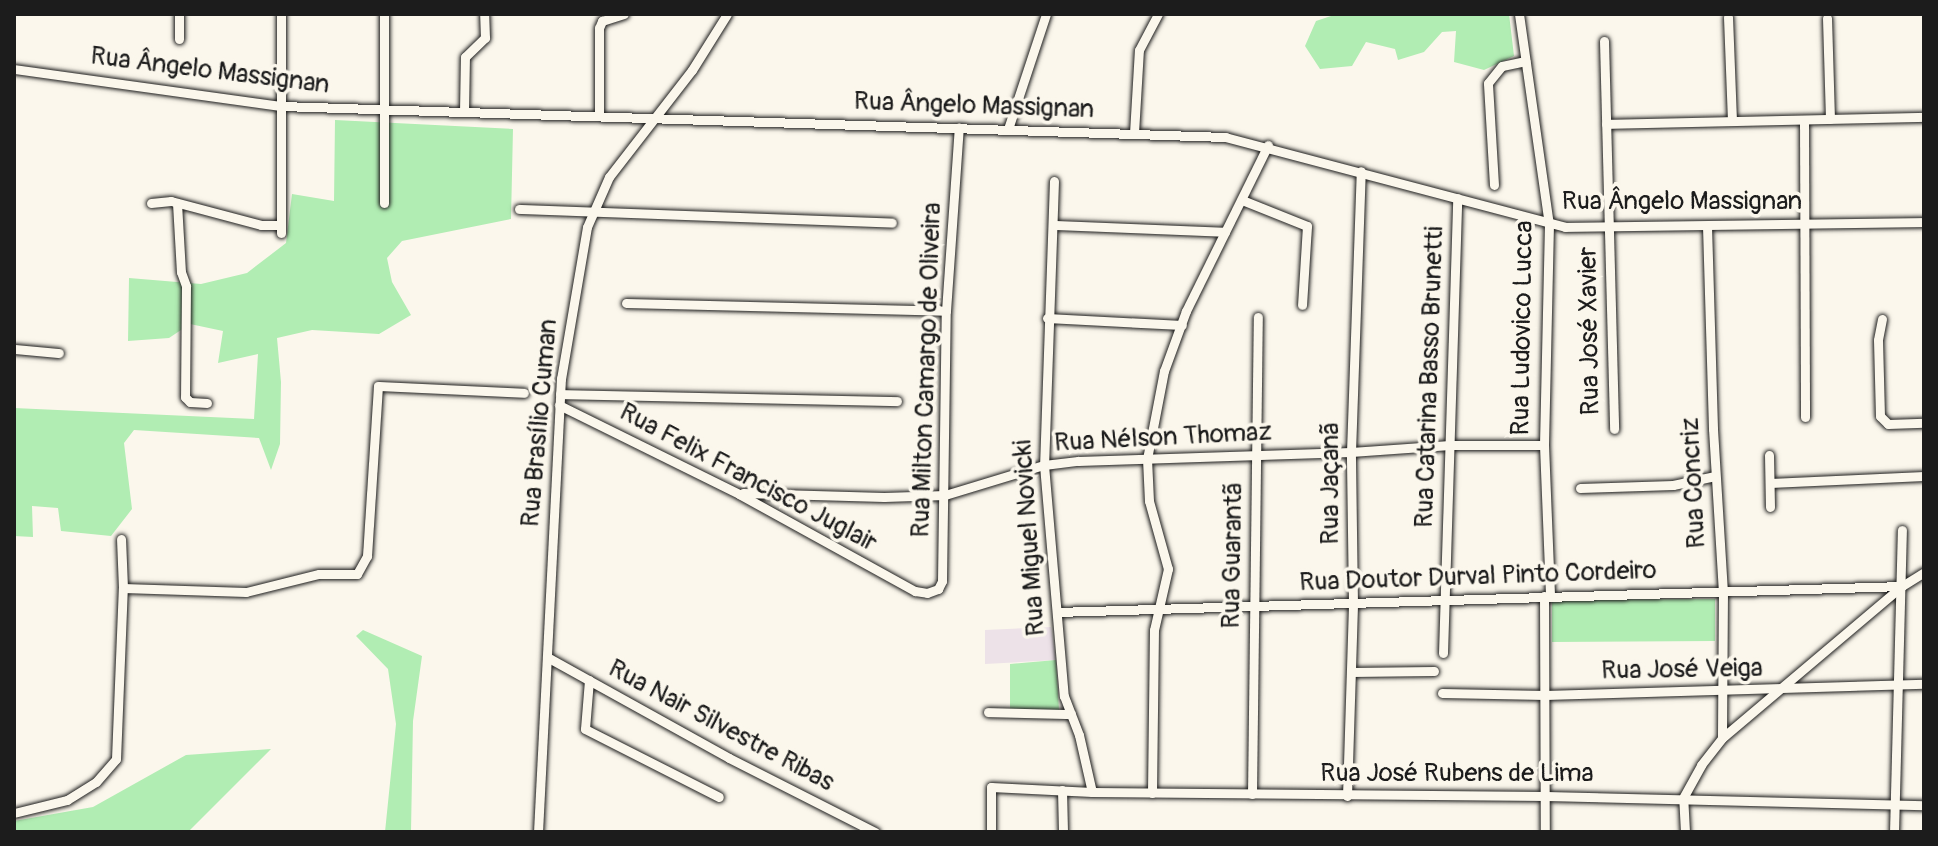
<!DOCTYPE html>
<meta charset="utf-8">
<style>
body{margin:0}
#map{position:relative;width:1938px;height:846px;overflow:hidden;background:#fbf7ec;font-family:Pangolin,sans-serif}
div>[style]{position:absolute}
.built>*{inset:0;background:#ede2e8}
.green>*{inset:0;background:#b1edb3}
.roads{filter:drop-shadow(0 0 2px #1c1c1c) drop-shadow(0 0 2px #1c1c1c)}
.minor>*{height:9px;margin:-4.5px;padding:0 4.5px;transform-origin:4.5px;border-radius:4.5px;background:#fbf7ec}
span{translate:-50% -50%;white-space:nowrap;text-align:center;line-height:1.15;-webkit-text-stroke:7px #fbf7ec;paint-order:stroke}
.street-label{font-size:26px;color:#1c1c1c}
.frame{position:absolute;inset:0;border:16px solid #1c1c1c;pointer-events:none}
</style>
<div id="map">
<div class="built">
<i style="clip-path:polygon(1051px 627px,1056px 660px,985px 664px,985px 630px)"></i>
</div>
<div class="green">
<i style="clip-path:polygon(1337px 14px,1509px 14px,1514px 56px,1484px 70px,1454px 62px,1456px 31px,1442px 32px,1424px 52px,1398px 60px,1395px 49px,1366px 42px,1352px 66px,1320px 69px,1305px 46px,1316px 21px)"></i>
<i style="clip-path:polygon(335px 120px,513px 129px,511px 219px,402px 241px,387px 258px,392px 282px,411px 315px,379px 334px,312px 330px,277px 338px,281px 382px,280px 444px,271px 470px,259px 438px,134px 430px,124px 443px,132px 509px,111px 536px,61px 531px,58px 508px,32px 506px,33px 537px,14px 536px,14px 408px,254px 419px,258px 354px,218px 363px,223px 331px,190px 324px,169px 338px,128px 341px,129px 278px,201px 284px,247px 273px,286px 243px,292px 194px,334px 201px)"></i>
<i style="clip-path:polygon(1715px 599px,1715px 641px,1552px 642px,1552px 600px)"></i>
<i style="clip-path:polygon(363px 630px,422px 656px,413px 721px,411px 832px,385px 832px,396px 724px,388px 669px,356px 636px)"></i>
<i style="clip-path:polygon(1056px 660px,1059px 710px,1010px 709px,1010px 664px)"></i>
<i style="clip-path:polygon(271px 749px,188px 832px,14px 832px,14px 821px,93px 807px,186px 755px)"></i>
</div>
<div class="roads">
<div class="minor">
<i style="left:179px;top:14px;width:25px;rotate:90deg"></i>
<i style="left:281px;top:14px;width:219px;rotate:90deg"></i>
<i style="left:384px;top:14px;width:189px;rotate:90deg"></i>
<i style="left:1519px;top:14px;width:212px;rotate:81.9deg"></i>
<i style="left:1549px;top:224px;width:221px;rotate:91.3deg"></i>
<i style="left:1544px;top:445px;width:151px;rotate:87.7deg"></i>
<i style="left:1728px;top:17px;width:103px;rotate:87.8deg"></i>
<i style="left:1827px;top:18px;width:101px;rotate:88.3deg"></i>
<i style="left:1604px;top:41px;width:388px;rotate:88.5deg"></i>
<i style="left:14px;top:69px;width:270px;rotate:7.9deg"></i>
<i style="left:281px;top:106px;width:945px;rotate:1.88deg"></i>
<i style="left:1225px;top:137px;width:352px;rotate:14.8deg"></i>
<i style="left:1565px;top:227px;width:359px;rotate:-0.8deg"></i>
<i style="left:464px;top:112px;width:55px;rotate:-89deg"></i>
<i style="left:465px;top:57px;width:28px;rotate:-44deg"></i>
<i style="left:485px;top:38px;width:24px;rotate:-92deg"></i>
<i style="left:599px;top:116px;width:88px;rotate:-90deg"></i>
<i style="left:599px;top:28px;width:8px;rotate:-67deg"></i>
<i style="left:602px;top:21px;width:23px;rotate:-18deg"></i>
<i style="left:1804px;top:120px;width:297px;rotate:89.8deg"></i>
<i style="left:1606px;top:124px;width:318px;rotate:-1.3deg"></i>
<i style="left:1008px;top:129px;width:121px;rotate:-71.7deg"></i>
<i style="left:1134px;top:133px;width:83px;rotate:-86.6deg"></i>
<i style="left:1139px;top:50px;width:41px;rotate:-62.2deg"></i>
<i style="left:1054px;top:181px;width:284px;rotate:92deg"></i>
<i style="left:1044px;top:465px;width:232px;rotate:85.1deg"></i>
<i style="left:1064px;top:696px;width:42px;rotate:69deg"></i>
<i style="left:1079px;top:735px;width:58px;rotate:77.2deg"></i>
<i style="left:1494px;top:185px;width:102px;rotate:-93.4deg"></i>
<i style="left:1488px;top:83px;width:22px;rotate:-51deg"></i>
<i style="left:1502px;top:66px;width:24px;rotate:-12deg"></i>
<i style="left:1242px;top:200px;width:70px;rotate:21.8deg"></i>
<i style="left:1307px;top:226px;width:79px;rotate:93.6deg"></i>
<i style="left:151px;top:203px;width:20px;rotate:-6deg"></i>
<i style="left:171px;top:201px;width:93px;rotate:14.9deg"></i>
<i style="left:261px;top:225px;width:20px"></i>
<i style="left:177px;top:203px;width:69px;rotate:86.7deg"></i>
<i style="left:181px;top:272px;width:15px;rotate:70deg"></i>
<i style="left:186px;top:286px;width:111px;rotate:90.5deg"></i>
<i style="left:185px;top:397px;width:7px;rotate:45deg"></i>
<i style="left:190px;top:402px;width:17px;rotate:3deg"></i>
<i style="left:519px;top:209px;width:373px;rotate:2.1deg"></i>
<i style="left:1054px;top:225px;width:171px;rotate:2.3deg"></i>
<i style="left:1707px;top:226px;width:203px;rotate:88.3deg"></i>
<i style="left:1713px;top:429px;width:162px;rotate:86.5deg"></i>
<i style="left:1723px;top:591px;width:147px;rotate:90.4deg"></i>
<i style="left:626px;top:303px;width:320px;rotate:1.4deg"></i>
<i style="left:1047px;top:318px;width:135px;rotate:3deg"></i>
<i style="left:1882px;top:319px;width:21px;rotate:101deg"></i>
<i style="left:1878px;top:340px;width:76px;rotate:88.5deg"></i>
<i style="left:1880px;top:416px;width:11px;rotate:45deg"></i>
<i style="left:1888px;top:424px;width:36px;rotate:-2deg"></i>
<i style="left:14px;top:349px;width:45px;rotate:5.1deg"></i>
<i style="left:560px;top:394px;width:337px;rotate:1.2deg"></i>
<i style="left:559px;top:405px;width:201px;rotate:26.3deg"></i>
<i style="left:739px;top:494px;width:201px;rotate:28.9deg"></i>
<i style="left:915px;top:591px;width:12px;rotate:9deg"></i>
<i style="left:927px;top:593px;width:12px;rotate:-20deg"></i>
<i style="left:938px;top:589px;width:9px;rotate:-63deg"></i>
<i style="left:942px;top:581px;width:270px;rotate:-89.2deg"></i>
<i style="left:946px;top:311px;width:184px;rotate:-86deg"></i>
<i style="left:1769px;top:455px;width:52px;rotate:88.9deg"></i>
<i style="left:1770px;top:483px;width:154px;rotate:-2.6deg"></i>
<i style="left:1580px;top:488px;width:93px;rotate:-1.8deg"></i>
<i style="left:1673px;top:485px;width:43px;rotate:-12.1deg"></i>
<i style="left:743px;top:493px;width:141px;rotate:1.6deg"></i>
<i style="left:884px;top:497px;width:61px;rotate:-1.9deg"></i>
<i style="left:945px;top:495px;width:103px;rotate:-16.9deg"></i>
<i style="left:1044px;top:465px;width:34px;rotate:-7deg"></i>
<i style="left:1078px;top:461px;width:273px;rotate:-1.9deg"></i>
<i style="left:1351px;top:452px;width:99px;rotate:-4deg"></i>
<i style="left:1450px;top:445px;width:94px"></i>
<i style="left:123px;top:588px;width:123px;rotate:1.9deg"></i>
<i style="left:246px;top:592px;width:75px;rotate:-13.9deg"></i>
<i style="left:319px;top:574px;width:38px"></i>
<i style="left:357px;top:574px;width:21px;rotate:-61deg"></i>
<i style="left:367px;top:556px;width:170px;rotate:-86.3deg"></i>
<i style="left:378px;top:386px;width:146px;rotate:2.7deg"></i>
<i style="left:1544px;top:596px;width:236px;rotate:89.8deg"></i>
<i style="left:1057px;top:612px;width:845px;rotate:-1.76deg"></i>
<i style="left:1443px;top:653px;width:455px;rotate:-88.2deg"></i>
<i style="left:547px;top:657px;width:208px;rotate:29deg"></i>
<i style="left:729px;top:758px;width:164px;rotate:26.9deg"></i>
<i style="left:1351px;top:672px;width:83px;rotate:-0.7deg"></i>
<i style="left:589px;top:680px;width:49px;rotate:94.7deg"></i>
<i style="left:585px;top:729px;width:150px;rotate:26.9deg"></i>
<i style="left:1442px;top:693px;width:103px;rotate:1.1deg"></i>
<i style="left:1545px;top:695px;width:379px;rotate:-1.7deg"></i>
<i style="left:988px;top:712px;width:83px;rotate:1.4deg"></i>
<i style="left:1062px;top:790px;width:42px;rotate:88.6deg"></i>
<i style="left:1152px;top:793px;width:163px;rotate:-89.3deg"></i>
<i style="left:1154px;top:630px;width:63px;rotate:-77.1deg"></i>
<i style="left:1168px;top:569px;width:71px;rotate:-105.6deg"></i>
<i style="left:1149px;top:501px;width:42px;rotate:-92.7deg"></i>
<i style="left:1147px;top:459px;width:90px;rotate:-79.1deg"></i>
<i style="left:1164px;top:371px;width:64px;rotate:-69.9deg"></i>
<i style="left:1186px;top:311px;width:185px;rotate:-63.7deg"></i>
<i style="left:1252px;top:794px;width:477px;rotate:-89.3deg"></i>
<i style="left:1347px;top:796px;width:193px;rotate:-88.2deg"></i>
<i style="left:1353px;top:603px;width:151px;rotate:-90.8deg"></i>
<i style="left:1351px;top:452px;width:281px;rotate:-88deg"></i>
<i style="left:14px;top:813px;width:55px;rotate:-13.8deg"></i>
<i style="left:67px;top:800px;width:34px;rotate:-32deg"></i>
<i style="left:96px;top:782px;width:30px;rotate:-49deg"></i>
<i style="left:116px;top:759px;width:171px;rotate:-87.7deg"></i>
<i style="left:123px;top:588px;width:49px;rotate:-92.3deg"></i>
<i style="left:538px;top:832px;width:454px;rotate:-87.1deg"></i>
<i style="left:561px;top:379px;width:154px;rotate:-80.3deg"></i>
<i style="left:587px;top:227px;width:55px;rotate:-66.3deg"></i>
<i style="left:609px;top:177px;width:135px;rotate:-52.2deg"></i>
<i style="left:692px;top:70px;width:66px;rotate:-58deg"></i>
<i style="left:991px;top:832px;width:45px;rotate:-90deg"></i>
<i style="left:991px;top:787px;width:101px;rotate:2.8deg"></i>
<i style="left:1092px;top:792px;width:454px;rotate:0.5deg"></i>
<i style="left:1546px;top:796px;width:378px;rotate:1.4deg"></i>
<i style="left:1685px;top:832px;width:34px;rotate:-93deg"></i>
<i style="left:1683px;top:798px;width:38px;rotate:-61deg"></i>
<i style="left:1701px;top:765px;width:34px;rotate:-52deg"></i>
<i style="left:1722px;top:738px;width:236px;rotate:-40.2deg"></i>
<i style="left:1902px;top:586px;width:26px;rotate:-32deg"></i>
<i style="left:1894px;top:832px;width:302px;rotate:-88.5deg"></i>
</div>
</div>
<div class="street-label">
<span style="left:210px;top:71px;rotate:7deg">Rua Ângelo Massignan</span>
<span style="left:974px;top:106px;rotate:2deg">Rua Ângelo Massignan</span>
<span style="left:1682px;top:202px">Rua Ângelo Massignan</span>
<span style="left:1523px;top:328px;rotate:-89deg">Rua Ludovico Lucca</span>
<span style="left:1590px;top:331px;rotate:-91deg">Rua José Xavier</span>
<span style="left:927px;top:370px;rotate:-88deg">Rua Milton Camargo de Oliveira</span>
<span style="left:1430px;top:377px;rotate:-88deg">Rua Catarina Basso Brunetti</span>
<span style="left:540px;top:423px;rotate:-85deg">Rua Brasílio Cuman</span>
<span style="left:1163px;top:438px;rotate:-3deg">Rua Nélson Thomaz</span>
<span style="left:748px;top:478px;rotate:28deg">Rua Felix Francisco Juglair</span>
<span style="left:1331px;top:483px;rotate:-90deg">Rua Jaçanã</span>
<span style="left:1694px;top:483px;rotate:-93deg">Rua Concriz</span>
<span style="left:1030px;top:538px;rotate:-94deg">Rua Miguel Novicki</span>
<span style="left:1233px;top:555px;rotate:-89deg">Rua Guarantã</span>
<span style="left:1478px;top:577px;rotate:-2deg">Rua Doutor Durval Pinto Cordeiro</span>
<span style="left:1682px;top:670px;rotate:-1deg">Rua José Veiga</span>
<span style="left:721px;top:726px;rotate:28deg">Rua Nair Silvestre Ribas</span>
<span style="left:1457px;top:774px">Rua José Rubens de Lima</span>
</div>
<div class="frame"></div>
</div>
